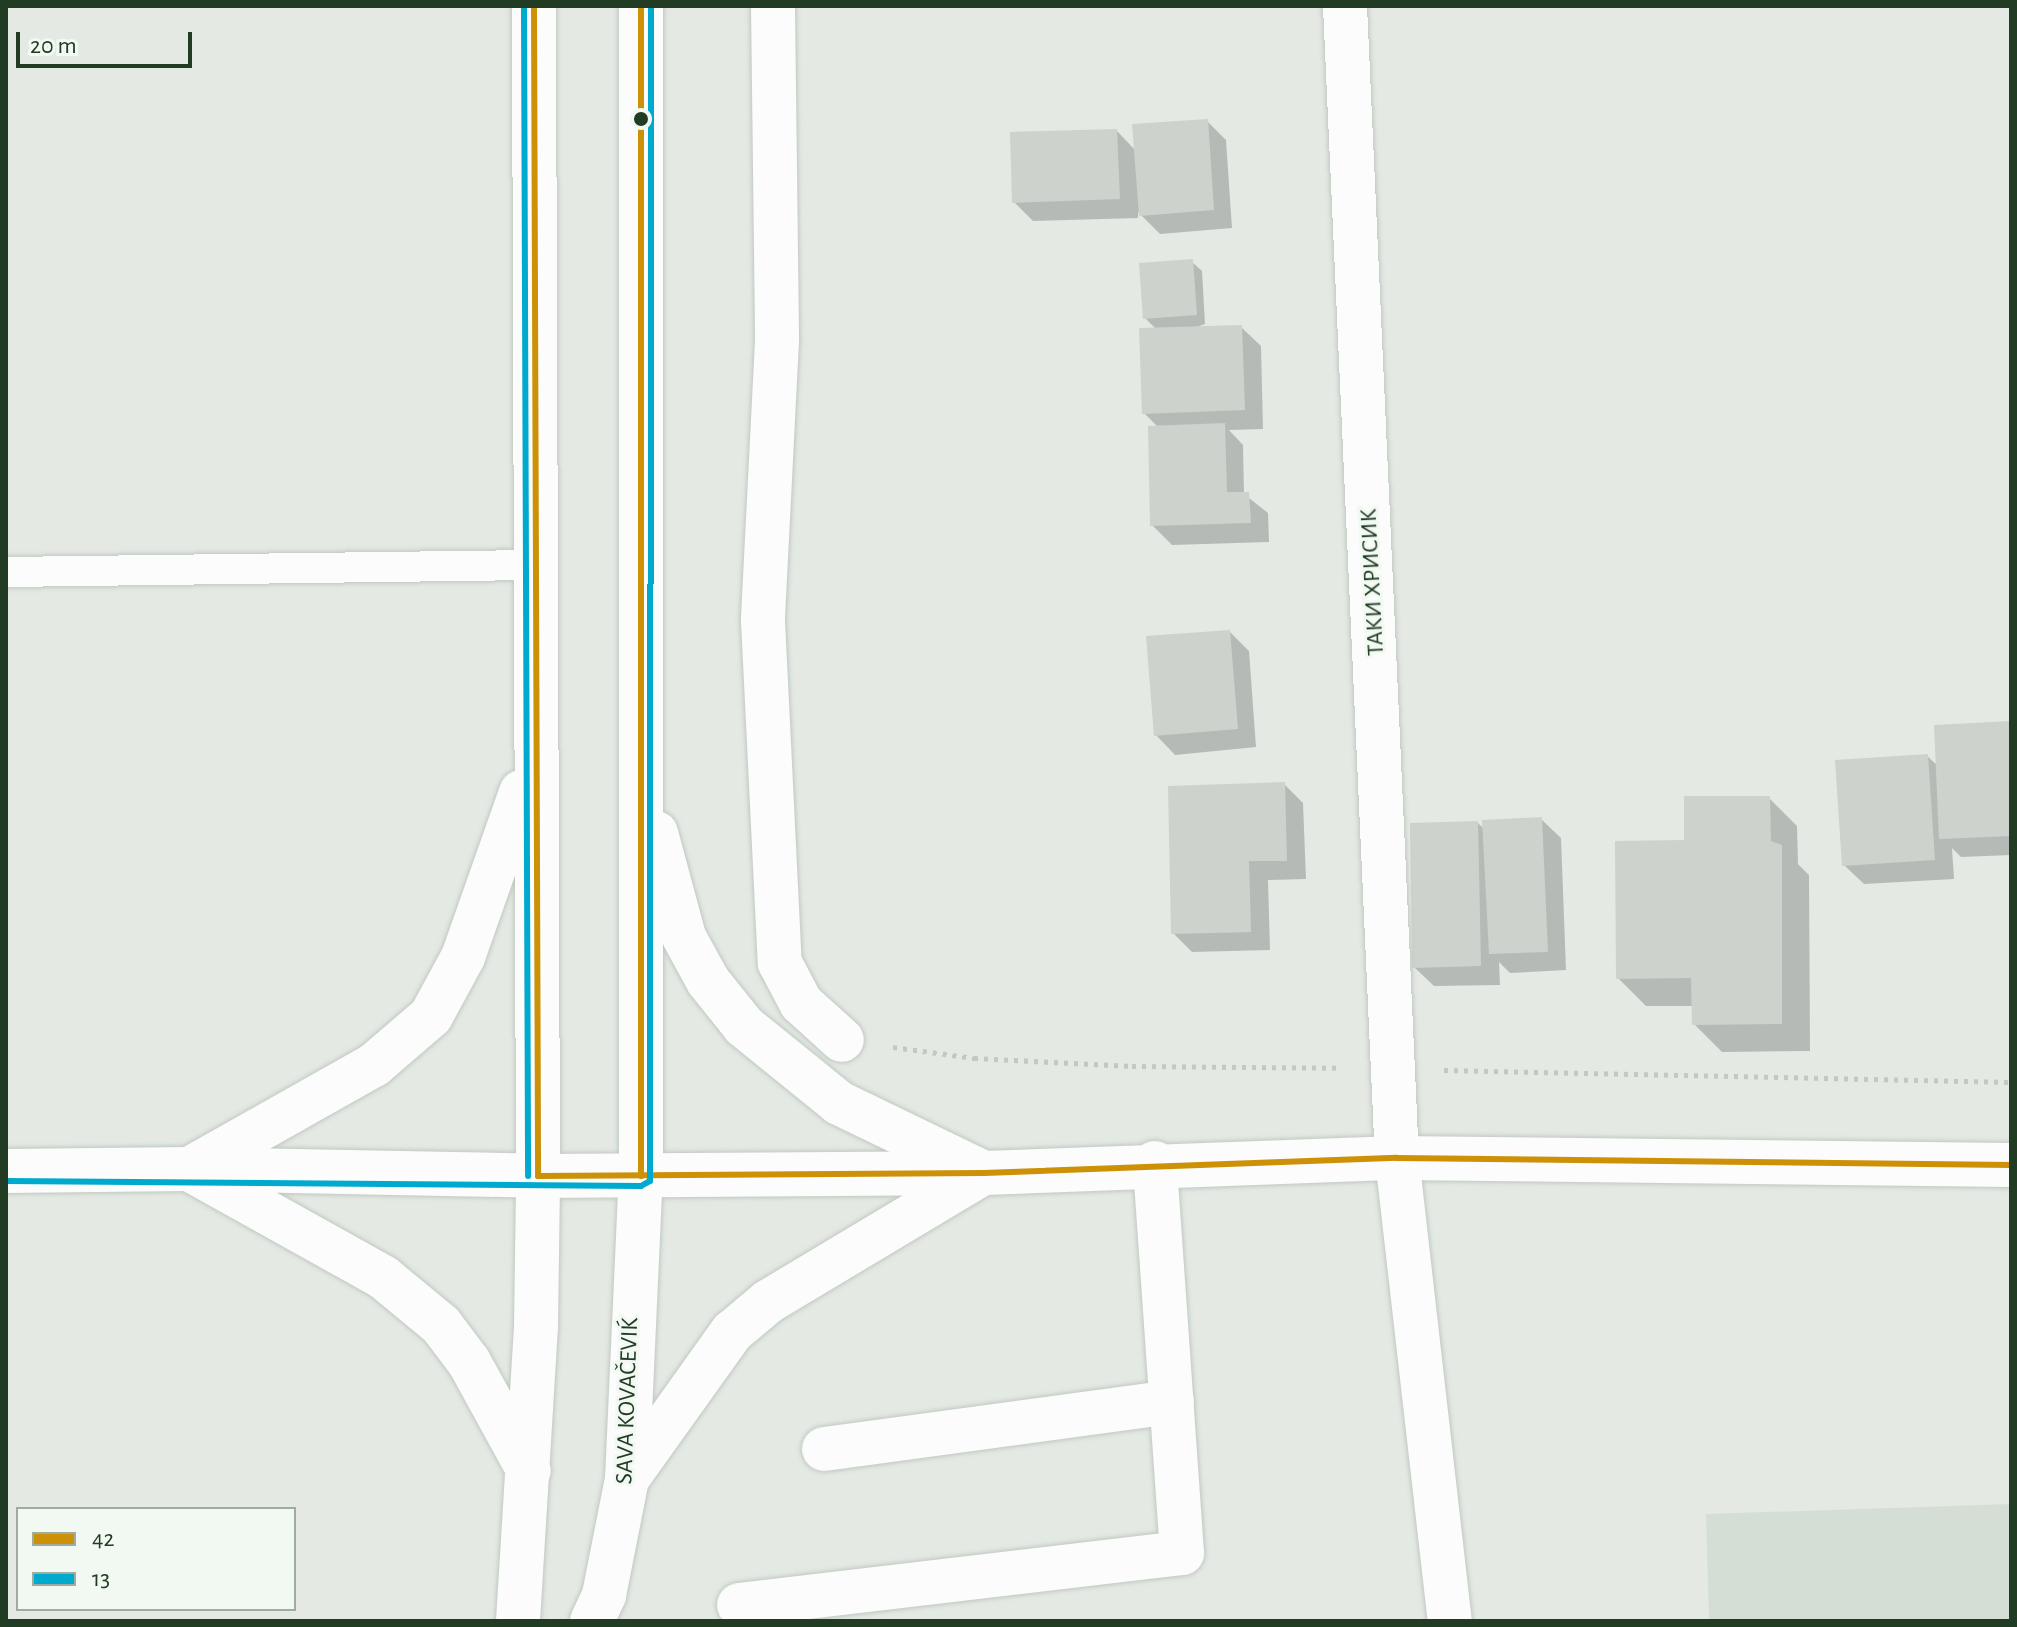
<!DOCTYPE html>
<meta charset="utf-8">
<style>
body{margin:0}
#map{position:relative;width:2017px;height:1627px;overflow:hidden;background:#e4e9e4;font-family:"Alegreya Sans",sans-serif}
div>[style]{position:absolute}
.built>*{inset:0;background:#d5ded4}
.shadow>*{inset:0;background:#0003}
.building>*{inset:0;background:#cdd2cc}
.path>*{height:5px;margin-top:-2.5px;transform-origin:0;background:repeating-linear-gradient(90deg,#c1c9c1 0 4px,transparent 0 10px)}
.roads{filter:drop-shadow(0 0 2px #c0c9c0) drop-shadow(0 0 2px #c0c9c0)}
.service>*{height:30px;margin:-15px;padding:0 15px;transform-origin:15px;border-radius:15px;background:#fbfcfb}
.minor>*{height:44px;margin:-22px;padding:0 22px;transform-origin:22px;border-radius:22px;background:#fbfcfb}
.tertiary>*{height:44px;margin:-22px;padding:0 22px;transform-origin:22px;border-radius:22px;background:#fbfcfb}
.secondary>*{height:44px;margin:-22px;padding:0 22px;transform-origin:22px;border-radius:22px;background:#fbfcfb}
.bus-1>*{height:6px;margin:-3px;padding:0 3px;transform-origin:3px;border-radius:3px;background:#cc9107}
.bus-2>*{height:6px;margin:-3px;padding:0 3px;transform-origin:3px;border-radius:3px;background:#00a9ce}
.dots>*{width:22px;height:22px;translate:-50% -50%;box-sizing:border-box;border:4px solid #f2f8f2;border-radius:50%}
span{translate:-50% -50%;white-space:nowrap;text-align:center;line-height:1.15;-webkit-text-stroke:6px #f2f8f2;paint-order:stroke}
.street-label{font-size:24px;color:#223c24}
.frame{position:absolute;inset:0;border:8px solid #223c24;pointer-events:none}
.legend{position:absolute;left:16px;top:1507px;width:280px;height:104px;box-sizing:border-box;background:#f2f8f2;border:2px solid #9fada0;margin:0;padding:10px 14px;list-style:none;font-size:24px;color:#223c24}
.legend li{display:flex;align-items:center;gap:16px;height:40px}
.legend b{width:40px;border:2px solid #9fada0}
.scale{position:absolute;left:16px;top:32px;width:176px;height:36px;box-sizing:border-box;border:4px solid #223c24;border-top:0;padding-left:10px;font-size:24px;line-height:28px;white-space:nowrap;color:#223c24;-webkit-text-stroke:6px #f2f8f2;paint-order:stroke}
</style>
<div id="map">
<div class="built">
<i style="clip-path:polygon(2011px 1504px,2011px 1621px,1709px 1621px,1706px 1514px)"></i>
</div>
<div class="shadow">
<i style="clip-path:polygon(1207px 121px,1226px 140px,1232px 228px,1160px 234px,1138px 212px,1138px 218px,1033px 221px,1014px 202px,1117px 131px,1136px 151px)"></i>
<i style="clip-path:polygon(1192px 262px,1202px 271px,1205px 324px,1194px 328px,1241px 327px,1261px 346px,1263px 429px,1229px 430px,1243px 445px,1244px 494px,1268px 513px,1269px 542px,1172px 545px,1152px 525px,1159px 428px,1144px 413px,1156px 329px,1145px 318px)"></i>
<i style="clip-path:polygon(1230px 632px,1249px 651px,1256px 747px,1175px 755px,1156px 735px)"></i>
<i style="clip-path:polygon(2011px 723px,2011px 855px,1961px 857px,1952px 848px,1954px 879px,1864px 884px,1844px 865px,1927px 756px,1938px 766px)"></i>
<i style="clip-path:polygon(1284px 784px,1303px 803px,1306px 879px,1268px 880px,1270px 950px,1192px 952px,1173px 933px)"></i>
<i style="clip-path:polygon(1769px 798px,1797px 826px,1798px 864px,1809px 875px,1810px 1051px,1722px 1052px,1694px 1024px,1694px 1006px,1646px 1006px,1618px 978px,1686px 842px)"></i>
<i style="clip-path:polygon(1541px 819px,1561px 838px,1566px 970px,1510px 973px,1499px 962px,1500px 985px,1434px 986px,1414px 967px,1478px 823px,1485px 830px)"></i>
</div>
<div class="building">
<i style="clip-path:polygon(1208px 119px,1214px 210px,1139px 216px,1132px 124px)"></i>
<i style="clip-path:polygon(1117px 129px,1120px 199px,1012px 203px,1010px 132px)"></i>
<i style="clip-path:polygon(1193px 259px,1197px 315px,1143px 319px,1139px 263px)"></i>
<i style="clip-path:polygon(1242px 325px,1245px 410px,1142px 414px,1139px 328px)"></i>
<i style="clip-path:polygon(1225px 423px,1227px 492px,1249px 492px,1251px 523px,1150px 526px,1148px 426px)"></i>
<i style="clip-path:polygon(1230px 630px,1238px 729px,1154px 736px,1146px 636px)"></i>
<i style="clip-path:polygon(2011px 721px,2011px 836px,1939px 839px,1934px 725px)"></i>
<i style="clip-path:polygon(1928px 754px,1935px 860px,1842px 866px,1835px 760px)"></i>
<i style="clip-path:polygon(1285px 782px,1287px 861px,1249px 861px,1251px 932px,1171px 934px,1168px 786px)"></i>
<i style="clip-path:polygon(1684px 796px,1770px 796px,1771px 841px,1782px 845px,1782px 1024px,1692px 1025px,1691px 978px,1616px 979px,1615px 841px,1684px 840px)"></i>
<i style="clip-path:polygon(1542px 817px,1548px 952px,1489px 954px,1482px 820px)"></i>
<i style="clip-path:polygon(1478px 821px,1481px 966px,1412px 968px,1410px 823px)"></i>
</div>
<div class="path">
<i style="left:893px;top:1047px;width:82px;rotate:7.7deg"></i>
<i style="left:974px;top:1058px;width:158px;rotate:2.9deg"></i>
<i style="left:1132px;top:1066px;width:210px;rotate:0.5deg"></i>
<i style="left:1444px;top:1070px;width:567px;rotate:1.21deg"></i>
</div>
<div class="roads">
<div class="service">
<i style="left:6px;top:572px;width:528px;rotate:-0.76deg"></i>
</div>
<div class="minor">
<i style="left:773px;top:6px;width:335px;rotate:89.3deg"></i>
<i style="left:777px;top:341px;width:280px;rotate:92.9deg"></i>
<i style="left:763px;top:621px;width:342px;rotate:87.2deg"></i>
<i style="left:780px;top:963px;width:45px;rotate:62.3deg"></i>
<i style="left:801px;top:1003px;width:55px;rotate:42.1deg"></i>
<i style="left:1345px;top:6px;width:1153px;rotate:87.42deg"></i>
<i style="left:1397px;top:1158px;width:466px;rotate:83.5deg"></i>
<i style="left:824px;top:1449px;width:351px;rotate:-7.7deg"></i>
<i style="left:739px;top:1605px;width:446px;rotate:-6.7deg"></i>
<i style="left:1182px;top:1553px;width:391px;rotate:-94deg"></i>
</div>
<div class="tertiary">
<i style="left:641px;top:6px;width:1170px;rotate:90deg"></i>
<i style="left:656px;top:833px;width:108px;rotate:74.9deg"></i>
<i style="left:684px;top:937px;width:50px;rotate:61.4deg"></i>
<i style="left:708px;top:981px;width:58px;rotate:51.3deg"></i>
<i style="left:744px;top:1026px;width:122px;rotate:39deg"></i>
<i style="left:839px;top:1103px;width:161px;rotate:25.8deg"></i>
<i style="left:191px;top:1168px;width:210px;rotate:-29.4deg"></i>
<i style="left:374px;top:1065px;width:75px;rotate:-40.7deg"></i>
<i style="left:431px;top:1016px;width:67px;rotate:-61.5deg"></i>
<i style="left:463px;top:957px;width:175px;rotate:-70.6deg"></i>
<i style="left:6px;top:1171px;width:183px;rotate:-0.6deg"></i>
<i style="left:189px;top:1169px;width:349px;rotate:1.1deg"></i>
<i style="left:538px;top:1176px;width:1170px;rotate:-90.2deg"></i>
</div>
<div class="secondary">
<i style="left:189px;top:1169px;width:222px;rotate:29.1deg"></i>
<i style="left:383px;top:1277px;width:75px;rotate:39.6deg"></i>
<i style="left:441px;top:1325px;width:46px;rotate:52.9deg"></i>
<i style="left:469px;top:1362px;width:124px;rotate:61.2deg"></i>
<i style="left:627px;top:1479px;width:181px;rotate:-54.5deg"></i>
<i style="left:732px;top:1332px;width:48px;rotate:-40deg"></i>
<i style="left:769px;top:1301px;width:249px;rotate:-30.9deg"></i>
<i style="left:518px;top:1621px;width:295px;rotate:-86.5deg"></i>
<i style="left:536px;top:1327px;width:151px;rotate:-89.2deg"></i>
<i style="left:538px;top:1176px;width:446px;rotate:-0.4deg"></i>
<i style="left:984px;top:1173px;width:413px;rotate:-2.1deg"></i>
<i style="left:1397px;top:1158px;width:614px;rotate:0.65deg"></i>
<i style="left:592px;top:1621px;width:29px;rotate:-65deg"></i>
<i style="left:604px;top:1595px;width:118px;rotate:-78.8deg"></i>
<i style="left:627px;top:1479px;width:303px;rotate:-87.4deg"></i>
</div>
</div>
<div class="bus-1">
<i style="left:534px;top:6px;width:1170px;rotate:89.8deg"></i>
<i style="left:538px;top:1176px;width:446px;rotate:-0.4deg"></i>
<i style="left:984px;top:1173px;width:413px;rotate:-2.1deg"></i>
<i style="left:1397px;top:1158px;width:614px;rotate:0.65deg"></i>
<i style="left:641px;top:6px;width:1170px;rotate:90deg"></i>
</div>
<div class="bus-2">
<i style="left:524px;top:6px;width:1170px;rotate:89.8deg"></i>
<i style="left:6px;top:1181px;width:635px;rotate:0.45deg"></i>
<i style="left:641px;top:1186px;width:10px;rotate:-29deg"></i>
<i style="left:650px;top:1181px;width:1175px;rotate:-89.95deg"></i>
</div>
<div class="dots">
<i style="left:641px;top:119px;background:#223c24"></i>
</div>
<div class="street-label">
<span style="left:1373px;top:582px;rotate:-93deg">ТАКИ ХРИСИК</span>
<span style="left:628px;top:1401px;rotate:-88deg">SAVA KOVAČEVIḰ</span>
</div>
<div class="frame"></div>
<ul class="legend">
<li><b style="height:10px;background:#cc9107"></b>42</li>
<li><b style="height:10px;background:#00a9ce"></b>13</li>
</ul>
<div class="scale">20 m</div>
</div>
